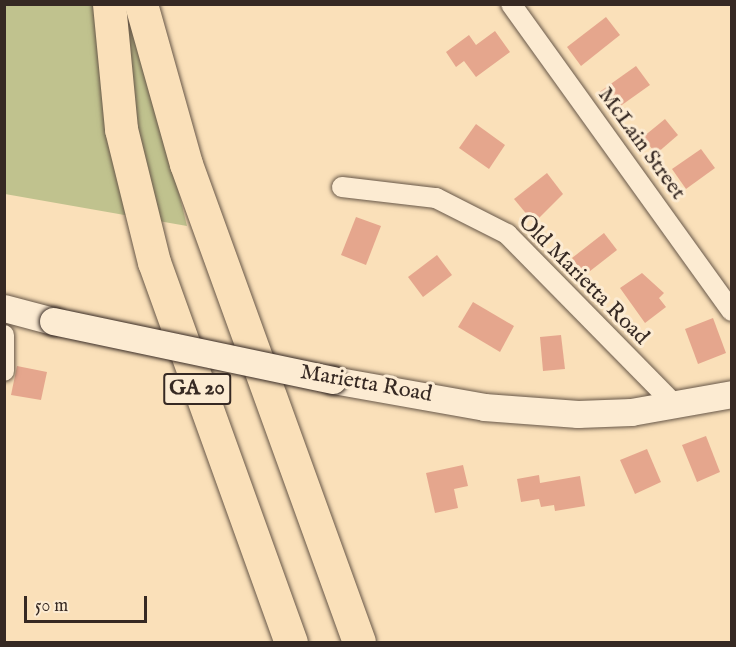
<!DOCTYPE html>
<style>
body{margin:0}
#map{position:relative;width:736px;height:647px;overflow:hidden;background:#fae0b9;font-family:"IM FELL English",serif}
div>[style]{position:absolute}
.green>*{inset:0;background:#c0c28e}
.building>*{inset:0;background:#e5a68d}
.roads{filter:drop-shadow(0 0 2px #675748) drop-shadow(0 0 2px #675748)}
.street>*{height:20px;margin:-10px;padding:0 10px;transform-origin:10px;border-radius:10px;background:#fcebd2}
.secondary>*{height:27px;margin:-13.5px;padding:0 13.5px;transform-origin:13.5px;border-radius:13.5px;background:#fcebd2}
.highway>*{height:33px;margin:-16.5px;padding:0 16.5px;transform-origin:16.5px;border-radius:16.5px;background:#fae0b9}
.bridges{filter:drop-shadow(0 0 2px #362923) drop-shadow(0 0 2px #362923)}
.secondary-bridge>*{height:27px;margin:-13.5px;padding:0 13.5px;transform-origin:13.5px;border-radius:13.5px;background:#fcebd2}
span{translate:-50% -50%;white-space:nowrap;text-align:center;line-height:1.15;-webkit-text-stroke:6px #fcebd2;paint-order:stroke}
.shield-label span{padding:2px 4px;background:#fcebd2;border:2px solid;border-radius:4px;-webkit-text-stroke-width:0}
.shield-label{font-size:21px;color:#362923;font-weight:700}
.street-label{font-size:22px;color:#362923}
.frame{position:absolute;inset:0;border:6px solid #362923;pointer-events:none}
.scale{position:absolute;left:24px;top:596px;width:123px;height:27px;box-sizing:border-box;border:3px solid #362923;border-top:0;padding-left:8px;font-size:18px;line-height:21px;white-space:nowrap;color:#362923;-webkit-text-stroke:4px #fcebd2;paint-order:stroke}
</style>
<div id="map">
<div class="green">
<i style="clip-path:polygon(4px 5px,133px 5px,187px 226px,5px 194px)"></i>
</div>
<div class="building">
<i style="clip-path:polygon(606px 17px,620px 35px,581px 66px,567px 47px)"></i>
<i style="clip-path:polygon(495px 31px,510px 52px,476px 77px,464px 61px,456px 67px,446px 52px,469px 35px,476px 45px)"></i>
<i style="clip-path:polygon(636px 66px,650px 85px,612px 112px,598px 93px)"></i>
<i style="clip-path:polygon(665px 119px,678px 135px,656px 154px,643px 137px)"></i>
<i style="clip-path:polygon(476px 124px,505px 145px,489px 169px,459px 148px)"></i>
<i style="clip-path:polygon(701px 149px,715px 168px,686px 189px,672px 169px)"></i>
<i style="clip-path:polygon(547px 173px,563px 194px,534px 223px,514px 199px)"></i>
<i style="clip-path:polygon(356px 217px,381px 226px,366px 265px,341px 255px)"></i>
<i style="clip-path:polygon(604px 233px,617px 250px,585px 275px,572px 258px)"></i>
<i style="clip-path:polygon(437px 255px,452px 275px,423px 297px,408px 277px)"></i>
<i style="clip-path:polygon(642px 273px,664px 293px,659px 298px,666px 307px,645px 323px,620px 288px)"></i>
<i style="clip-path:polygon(473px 302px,514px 326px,500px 352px,458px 327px)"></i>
<i style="clip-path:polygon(713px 318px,726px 353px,698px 364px,685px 329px)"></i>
<i style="clip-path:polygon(561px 335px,565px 369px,543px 371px,540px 337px)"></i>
<i style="clip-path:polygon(17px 366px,47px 372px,41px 400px,11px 395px)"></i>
<i style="clip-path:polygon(706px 436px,720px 472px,697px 482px,682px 445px)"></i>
<i style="clip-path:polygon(647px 449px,661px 482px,635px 494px,620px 460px)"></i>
<i style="clip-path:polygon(463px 465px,468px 486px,454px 489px,458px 508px,435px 513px,426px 473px)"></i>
<i style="clip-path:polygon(539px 475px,540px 483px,580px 476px,585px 506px,555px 511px,554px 505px,541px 507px,539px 499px,521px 502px,517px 479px)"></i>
</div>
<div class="roads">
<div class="street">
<i style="left:511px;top:4px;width:378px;rotate:54.3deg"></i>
<i style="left:342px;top:187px;width:95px;rotate:6.7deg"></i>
<i style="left:436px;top:198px;width:80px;rotate:26.9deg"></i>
<i style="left:507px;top:234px;width:240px;rotate:45.5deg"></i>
<i style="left:4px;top:335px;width:36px;rotate:90deg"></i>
</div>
<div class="secondary">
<i style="left:4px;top:308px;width:51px;rotate:14.9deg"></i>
<i style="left:333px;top:380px;width:153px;rotate:10.1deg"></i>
<i style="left:484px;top:407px;width:94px;rotate:4.3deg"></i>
<i style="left:578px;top:414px;width:53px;rotate:-2.2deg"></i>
<i style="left:631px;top:412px;width:103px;rotate:-10.1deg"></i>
</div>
<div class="highway">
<i style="left:109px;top:4px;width:126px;rotate:84.5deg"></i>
<i style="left:121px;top:129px;width:137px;rotate:76.1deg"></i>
<i style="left:154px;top:262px;width:404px;rotate:70.2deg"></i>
<i style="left:141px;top:4px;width:166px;rotate:74.3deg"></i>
<i style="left:186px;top:164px;width:508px;rotate:70.1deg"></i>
</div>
</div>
<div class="bridges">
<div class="secondary-bridge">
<i style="left:53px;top:321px;width:286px;rotate:11.9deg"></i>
</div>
</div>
<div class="shield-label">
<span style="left:197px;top:389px">GA 20</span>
</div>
<div class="street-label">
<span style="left:641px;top:144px;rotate:54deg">McLain Street</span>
<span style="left:583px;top:280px;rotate:45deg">Old Marietta Road</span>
<span style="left:366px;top:384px;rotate:10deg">Marietta Road</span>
</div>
<div class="frame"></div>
<div class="scale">50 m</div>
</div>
